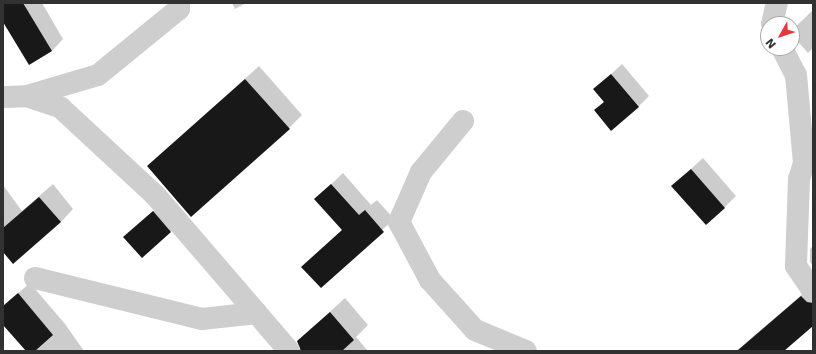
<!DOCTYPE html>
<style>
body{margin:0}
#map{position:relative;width:816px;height:354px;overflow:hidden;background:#fff;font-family:"DejaVu Sans",sans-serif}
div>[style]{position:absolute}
.shadow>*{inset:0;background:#0003}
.building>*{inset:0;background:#181818}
.minor>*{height:22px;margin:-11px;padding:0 11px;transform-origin:11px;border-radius:11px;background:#cecece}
span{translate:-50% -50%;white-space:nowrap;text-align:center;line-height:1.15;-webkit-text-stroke:4px #fff;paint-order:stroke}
.frame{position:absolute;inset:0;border:4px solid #313131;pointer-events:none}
.north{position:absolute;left:760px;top:16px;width:40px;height:40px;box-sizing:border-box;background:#fff;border:1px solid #adadad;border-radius:50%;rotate:231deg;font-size:11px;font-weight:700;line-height:16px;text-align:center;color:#313131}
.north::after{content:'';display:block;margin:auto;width:14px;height:18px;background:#e3393c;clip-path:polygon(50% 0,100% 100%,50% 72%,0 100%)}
</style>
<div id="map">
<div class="shadow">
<i style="clip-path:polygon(3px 3px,42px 3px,63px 39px,52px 51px,30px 64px,3px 20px)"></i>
<i style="clip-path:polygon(232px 3px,246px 3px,235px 9px)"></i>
<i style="clip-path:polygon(813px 10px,813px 48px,808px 53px,792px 35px,792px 30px)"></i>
<i style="clip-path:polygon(622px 64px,649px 96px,638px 107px,596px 110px,605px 101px,595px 89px)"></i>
<i style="clip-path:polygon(259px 66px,302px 115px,289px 128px,148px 166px)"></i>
<i style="clip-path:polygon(703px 158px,736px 196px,724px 208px,672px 186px)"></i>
<i style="clip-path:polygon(343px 173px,371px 205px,377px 200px,394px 219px,321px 287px,343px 230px,316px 199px)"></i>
<i style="clip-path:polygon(53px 184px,73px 209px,61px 222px,3px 251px,3px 185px,22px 211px)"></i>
<i style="clip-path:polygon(165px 201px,181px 220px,170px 232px,136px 226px)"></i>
<i style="clip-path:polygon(813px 246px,813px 266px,810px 262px,810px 249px)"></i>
<i style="clip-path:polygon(30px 283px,65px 324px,84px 351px,27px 351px,3px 323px,3px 306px)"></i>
<i style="clip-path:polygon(813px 285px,813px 325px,783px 351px,736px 351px)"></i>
<i style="clip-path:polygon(345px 298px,368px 325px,356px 337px,368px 351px,284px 351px,302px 349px,298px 341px)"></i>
</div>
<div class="building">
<i style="clip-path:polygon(3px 3px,23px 3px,52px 51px,29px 65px,3px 22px)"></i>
<i style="clip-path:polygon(611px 74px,639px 107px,611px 131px,594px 110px,604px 102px,593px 89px)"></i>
<i style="clip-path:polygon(245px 79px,290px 129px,191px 217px,147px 166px)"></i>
<i style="clip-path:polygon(691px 169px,725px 208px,706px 225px,671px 186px)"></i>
<i style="clip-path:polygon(331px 184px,359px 215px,365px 210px,384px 232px,321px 288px,301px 267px,342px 230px,314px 199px)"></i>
<i style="clip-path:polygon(39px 197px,61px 222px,13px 264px,3px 252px,3px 228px)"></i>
<i style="clip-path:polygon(153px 211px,171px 232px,142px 258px,123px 237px)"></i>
<i style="clip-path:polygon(18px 293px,53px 335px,35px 351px,26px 351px,3px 325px,3px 306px)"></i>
<i style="clip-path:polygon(801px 296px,807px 302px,813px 303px,813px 326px,784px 351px,737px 351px)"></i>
<i style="clip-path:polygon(330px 312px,354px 340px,342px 351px,301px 351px,297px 341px)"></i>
</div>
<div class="minor">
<i style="left:772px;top:24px;width:22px;rotate:-77deg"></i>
<i style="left:782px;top:48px;width:30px;rotate:63deg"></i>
<i style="left:796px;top:75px;width:88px;rotate:84.8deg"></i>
<i style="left:27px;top:96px;width:74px;rotate:-16.5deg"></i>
<i style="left:98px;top:75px;width:104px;rotate:-39.2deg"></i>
<i style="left:179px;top:9px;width:6px;rotate:-90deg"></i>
<i style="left:3px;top:97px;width:24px;rotate:-2deg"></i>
<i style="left:27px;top:96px;width:36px;rotate:19deg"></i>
<i style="left:61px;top:108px;width:128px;rotate:42.8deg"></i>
<i style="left:155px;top:195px;width:206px;rotate:49.3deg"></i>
<i style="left:463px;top:121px;width:66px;rotate:129.5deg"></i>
<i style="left:421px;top:172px;width:55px;rotate:113.7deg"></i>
<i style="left:399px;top:222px;width:66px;rotate:61.9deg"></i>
<i style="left:430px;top:280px;width:67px;rotate:48deg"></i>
<i style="left:475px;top:330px;width:55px;rotate:22.4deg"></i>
<i style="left:813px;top:151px;width:15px;rotate:127deg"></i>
<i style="left:804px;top:163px;width:17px;rotate:107deg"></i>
<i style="left:799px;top:179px;width:87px;rotate:92deg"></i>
<i style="left:796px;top:266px;width:30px;rotate:56deg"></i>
<i style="left:35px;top:278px;width:172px;rotate:13.8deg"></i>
<i style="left:202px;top:319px;width:55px;rotate:-6.2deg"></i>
</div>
<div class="frame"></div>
<div class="north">N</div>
</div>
